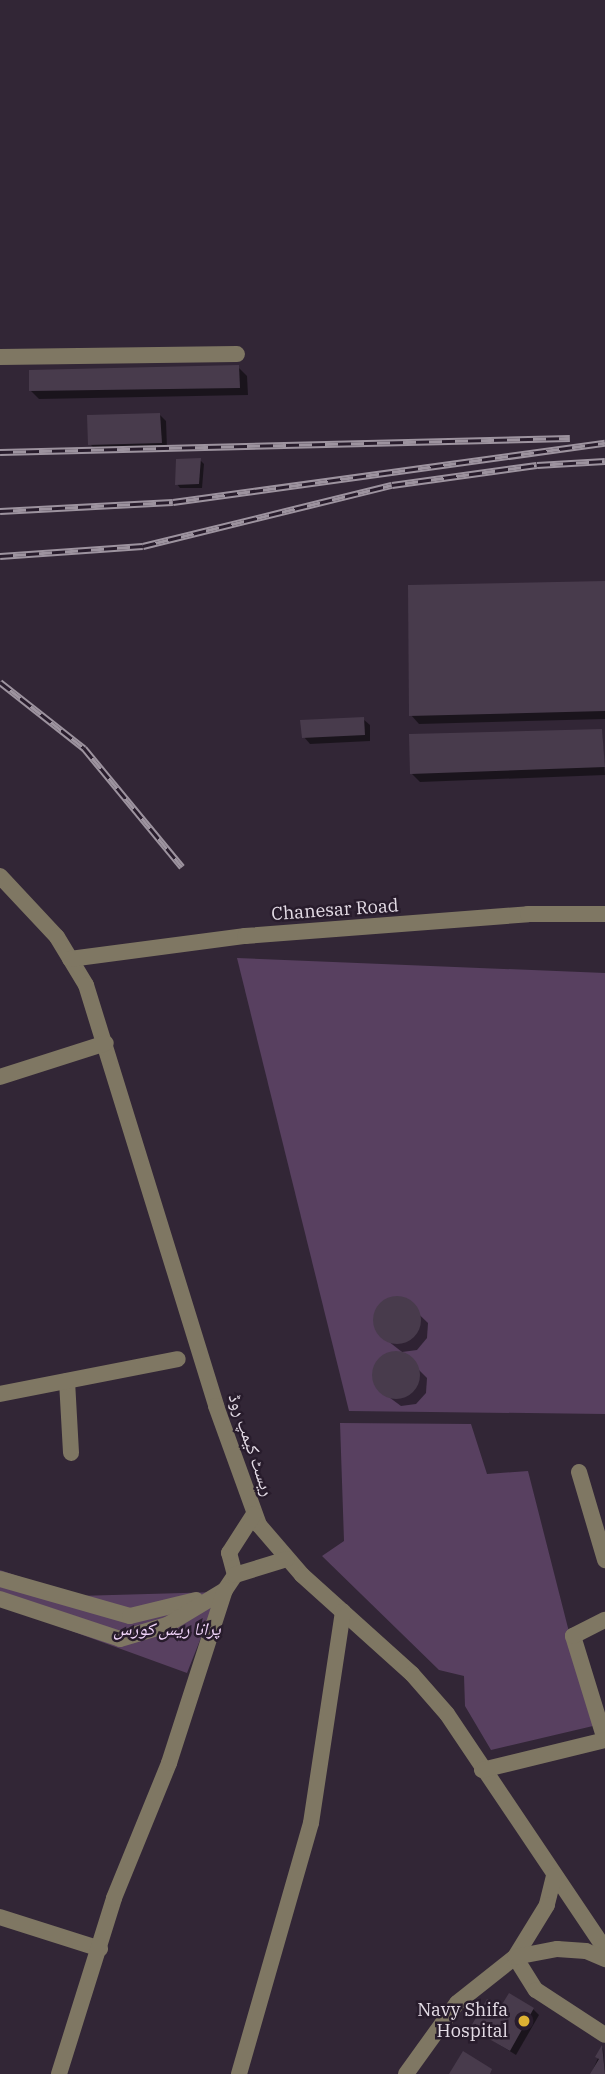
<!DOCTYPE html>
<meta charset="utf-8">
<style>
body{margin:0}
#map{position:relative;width:605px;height:2074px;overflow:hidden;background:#322636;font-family:"IBM Plex Serif","Noto Naskh Arabic",serif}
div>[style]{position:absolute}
.green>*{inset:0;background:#584060}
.shadow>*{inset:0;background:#0007}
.building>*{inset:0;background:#483b4c}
.round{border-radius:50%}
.minor>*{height:16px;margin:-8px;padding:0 8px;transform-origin:8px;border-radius:8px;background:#7f7763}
.rail>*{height:7px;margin-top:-3.5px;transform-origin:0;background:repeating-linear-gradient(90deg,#281c2c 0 13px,#9d939f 0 26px);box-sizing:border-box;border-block:2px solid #9d939f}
.dots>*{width:19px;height:19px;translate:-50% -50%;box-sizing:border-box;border:4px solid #281c2c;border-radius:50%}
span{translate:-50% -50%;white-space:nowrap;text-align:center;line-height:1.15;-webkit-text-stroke:5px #281c2c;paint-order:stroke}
.street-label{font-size:18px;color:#e5dde7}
.park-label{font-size:18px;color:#f3d6fc;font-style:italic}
.poi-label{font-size:18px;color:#e5dde7}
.right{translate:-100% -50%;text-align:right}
</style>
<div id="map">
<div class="green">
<i style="clip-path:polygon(237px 958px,605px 973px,605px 1414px,349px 1411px)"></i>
<i style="clip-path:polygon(340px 1423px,471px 1424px,487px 1474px,528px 1471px,593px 1726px,491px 1750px,465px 1706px,464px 1676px,439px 1670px,322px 1556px,344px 1541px)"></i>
<i style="clip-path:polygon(0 1570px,77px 1596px,219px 1592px,187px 1673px,0 1605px)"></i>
</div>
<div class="shadow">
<i style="clip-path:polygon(238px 367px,247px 376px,248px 395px,39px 399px,31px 391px)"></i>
<i style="clip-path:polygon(160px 415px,166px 421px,167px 448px,96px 450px,90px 444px)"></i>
<i style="clip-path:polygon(200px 460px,204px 464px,202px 488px,180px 488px,177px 484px)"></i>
<i style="clip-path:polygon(605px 583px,605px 719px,419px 724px,411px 715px)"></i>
<i style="clip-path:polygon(363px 719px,370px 725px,370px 741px,310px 744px,304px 737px)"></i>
<i style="clip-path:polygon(602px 731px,605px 775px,420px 782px,412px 774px)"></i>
<i style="clip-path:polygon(403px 1299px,428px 1323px,427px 1338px,417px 1350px,402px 1352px,379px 1334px,376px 1313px,384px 1302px)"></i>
<i style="clip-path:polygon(389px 1353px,402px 1353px,427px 1378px,426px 1393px,416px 1404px,401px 1406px,378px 1389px,375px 1367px)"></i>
<i style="clip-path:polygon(502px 2009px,533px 2009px,539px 2015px,516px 2055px,472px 2028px)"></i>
<i style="clip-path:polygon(603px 2047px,605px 2074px,591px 2074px)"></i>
</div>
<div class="building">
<i style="clip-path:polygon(239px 365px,240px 388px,29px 391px,29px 370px)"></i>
<i style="clip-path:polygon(160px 413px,162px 443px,88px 445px,87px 415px)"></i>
<i style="clip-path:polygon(201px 458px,199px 484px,175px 485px,176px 459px)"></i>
<i style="clip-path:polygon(605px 581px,605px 711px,409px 716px,408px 585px)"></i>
<i style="clip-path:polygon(364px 717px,365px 735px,302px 738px,300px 720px)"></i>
<i style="clip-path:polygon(602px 729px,605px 767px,410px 774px,409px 734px)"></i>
<i class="round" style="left:373px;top:1296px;width:48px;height:48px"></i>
<i class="round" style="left:372px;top:1351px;width:48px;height:48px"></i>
<i style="clip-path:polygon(509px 1993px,534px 2008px,510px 2051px,470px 2028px,487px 1999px,501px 2006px)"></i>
<i style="clip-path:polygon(602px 2045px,605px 2074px,590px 2074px,599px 2059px,595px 2057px)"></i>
<i style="clip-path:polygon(463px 2051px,492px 2069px,490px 2074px,449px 2074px)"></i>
</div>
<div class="minor">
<i style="left:0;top:357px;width:237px;rotate:-0.7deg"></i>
<i style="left:0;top:876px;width:83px;rotate:46.9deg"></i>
<i style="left:57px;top:937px;width:56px;rotate:58.9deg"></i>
<i style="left:86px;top:985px;width:441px;rotate:72.8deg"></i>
<i style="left:216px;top:1406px;width:127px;rotate:70.1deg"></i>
<i style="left:259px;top:1525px;width:66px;rotate:49.3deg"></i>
<i style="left:302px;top:1575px;width:148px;rotate:42deg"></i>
<i style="left:412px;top:1674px;width:53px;rotate:48.8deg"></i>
<i style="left:447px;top:1714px;width:283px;rotate:56.1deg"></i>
<i style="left:70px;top:959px;width:177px;rotate:-7.5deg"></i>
<i style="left:245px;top:936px;width:284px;rotate:-4.4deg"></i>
<i style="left:528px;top:914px;width:77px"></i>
<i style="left:0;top:1077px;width:111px;rotate:-17.8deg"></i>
<i style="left:67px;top:1381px;width:72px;rotate:86.8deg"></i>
<i style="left:0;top:1394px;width:181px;rotate:-11.1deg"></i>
<i style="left:579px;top:1472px;width:92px;rotate:73.5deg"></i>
<i style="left:235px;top:1575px;width:23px;rotate:-105deg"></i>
<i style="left:229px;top:1553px;width:46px;rotate:-57.3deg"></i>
<i style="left:0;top:1579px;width:135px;rotate:15.9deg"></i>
<i style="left:130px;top:1616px;width:68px;rotate:-13.6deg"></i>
<i style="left:0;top:1599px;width:126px;rotate:18.4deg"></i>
<i style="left:120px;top:1639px;width:49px;rotate:-16.6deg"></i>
<i style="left:167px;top:1625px;width:68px;rotate:-31.1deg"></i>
<i style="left:225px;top:1590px;width:18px;rotate:-56deg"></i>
<i style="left:235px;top:1575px;width:54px;rotate:-17.1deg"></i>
<i style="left:605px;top:1740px;width:109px;rotate:-107.1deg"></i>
<i style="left:573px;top:1636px;width:36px;rotate:-27deg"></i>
<i style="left:482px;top:1770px;width:127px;rotate:-13.7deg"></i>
<i style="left:554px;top:1876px;width:30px;rotate:104deg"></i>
<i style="left:547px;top:1905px;width:61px;rotate:121.6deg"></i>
<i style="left:515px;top:1957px;width:39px;rotate:58deg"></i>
<i style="left:536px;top:1990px;width:82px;rotate:33.1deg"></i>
<i style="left:0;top:1917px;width:105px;rotate:17.7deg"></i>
<i style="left:59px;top:2074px;width:184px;rotate:-72.6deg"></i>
<i style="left:114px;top:1898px;width:146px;rotate:-67.8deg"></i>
<i style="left:169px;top:1763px;width:182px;rotate:-72.1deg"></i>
<i style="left:239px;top:2074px;width:261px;rotate:-74deg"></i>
<i style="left:311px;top:1823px;width:214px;rotate:-81.4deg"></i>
<i style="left:406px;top:2074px;width:87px;rotate:-54.3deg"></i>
<i style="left:457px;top:2003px;width:74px;rotate:-38.4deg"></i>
<i style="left:515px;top:1957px;width:43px;rotate:-10.8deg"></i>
<i style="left:557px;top:1949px;width:29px;rotate:4deg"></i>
<i style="left:586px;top:1951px;width:21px;rotate:23deg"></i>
</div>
<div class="rail">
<i style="left:0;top:452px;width:570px;rotate:-1.41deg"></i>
<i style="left:0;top:511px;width:173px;rotate:-3deg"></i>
<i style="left:173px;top:502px;width:436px;rotate:-7.8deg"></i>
<i style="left:0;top:556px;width:143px;rotate:-4deg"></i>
<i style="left:143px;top:546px;width:256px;rotate:-13.8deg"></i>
<i style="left:392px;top:485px;width:146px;rotate:-7.9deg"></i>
<i style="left:537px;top:465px;width:68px;rotate:-3.4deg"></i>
<i style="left:0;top:682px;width:107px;rotate:38.2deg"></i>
<i style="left:84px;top:748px;width:154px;rotate:50.5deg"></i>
</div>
<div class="dots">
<i style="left:524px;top:2021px;background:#ddb133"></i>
</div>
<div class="street-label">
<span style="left:335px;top:910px;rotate:-4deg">Chanesar Road</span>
<span style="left:251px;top:1445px;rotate:71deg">ریسٹ کیمپ روڈ</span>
</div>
<div class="park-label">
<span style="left:167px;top:1629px">پرانا ریس کورس</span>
</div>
<div class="poi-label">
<span class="right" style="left:508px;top:2021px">Navy Shifa<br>Hospital</span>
</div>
</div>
